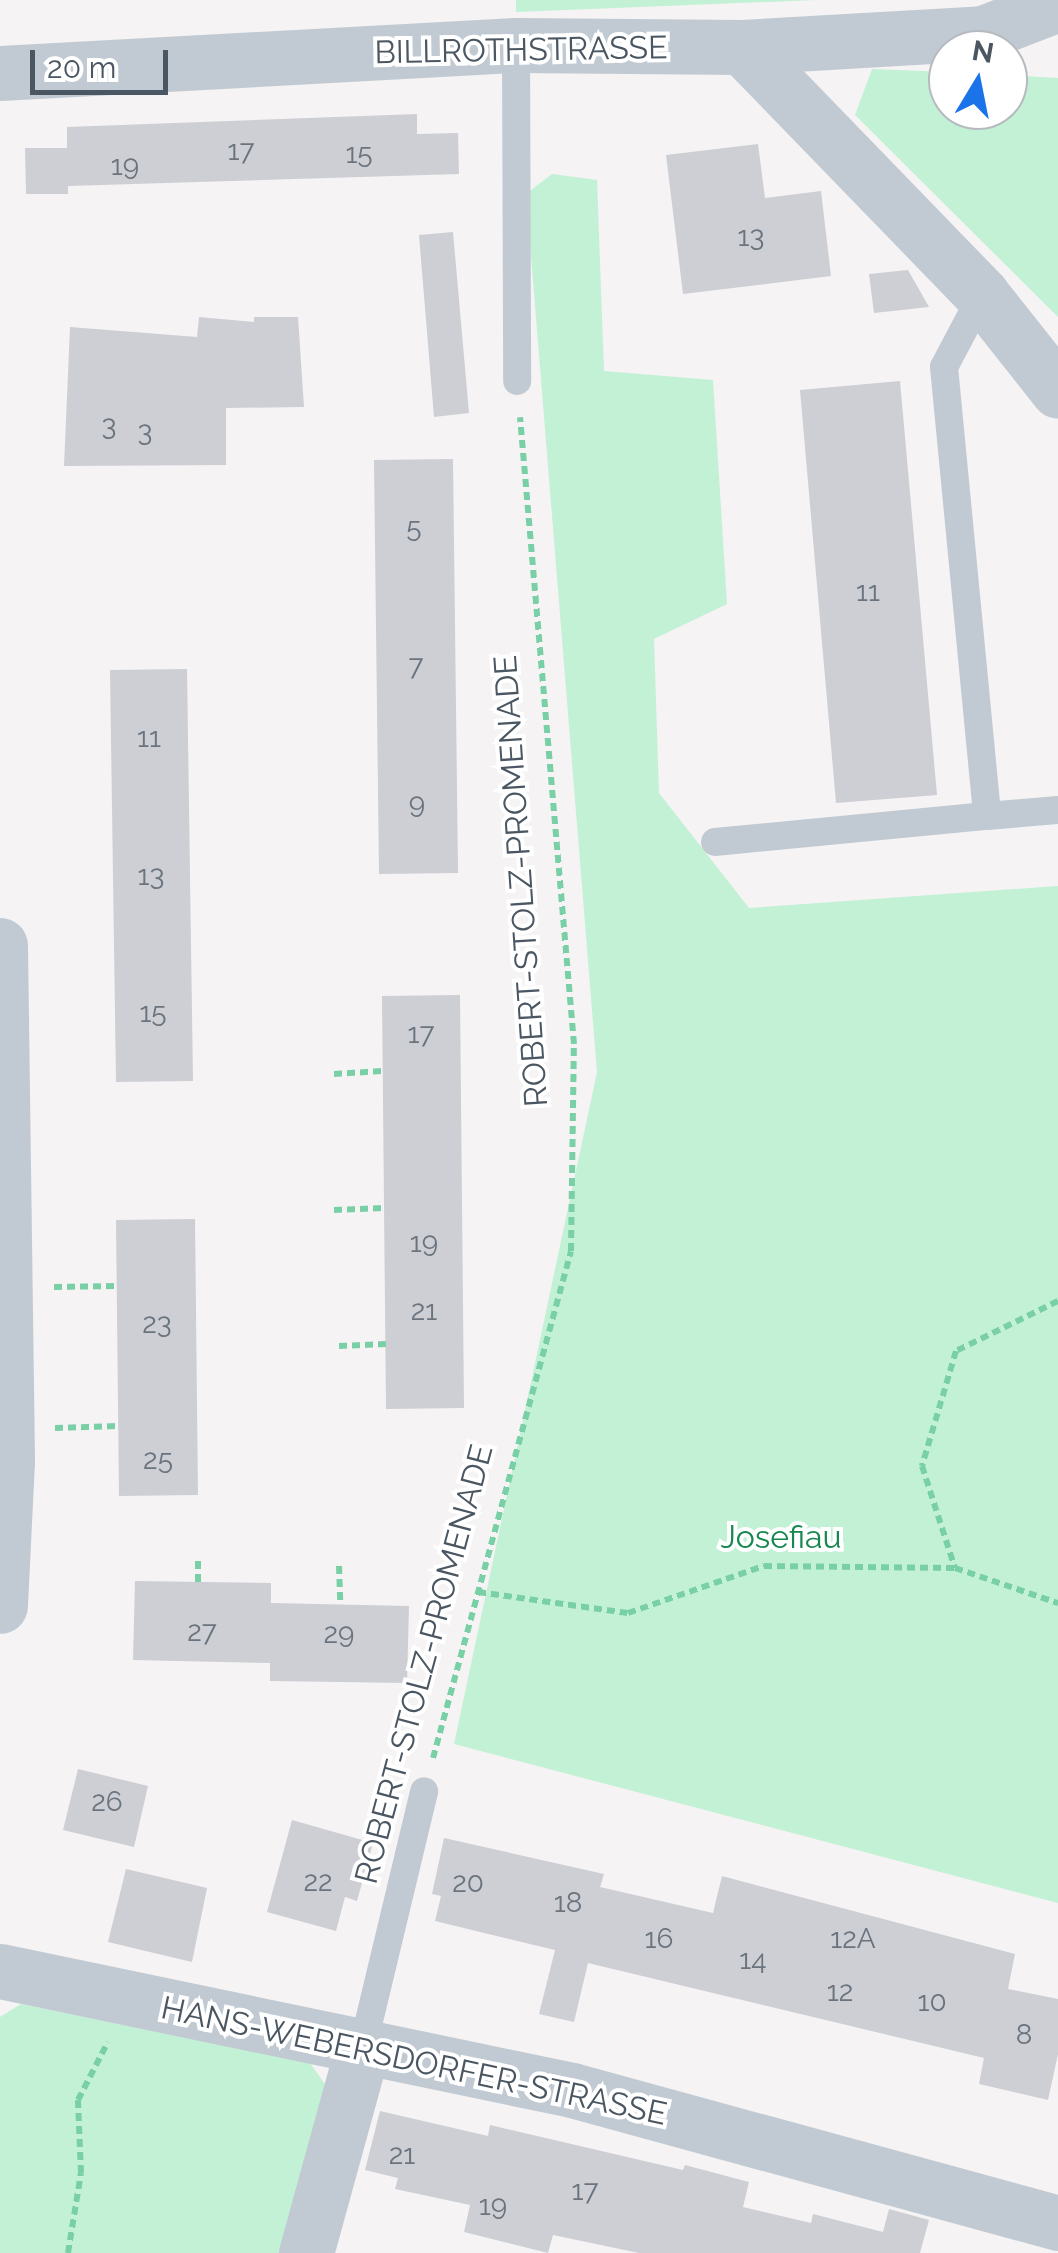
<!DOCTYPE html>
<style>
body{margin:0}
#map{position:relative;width:1058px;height:2253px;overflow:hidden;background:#f5f3f3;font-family:Raleway,sans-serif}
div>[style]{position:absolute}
.green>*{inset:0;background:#c3f1d5}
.building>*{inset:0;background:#cdcfd5}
.path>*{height:6px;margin-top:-3px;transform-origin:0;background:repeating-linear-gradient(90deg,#7ad0a6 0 8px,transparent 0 13px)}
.service>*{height:28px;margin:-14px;padding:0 14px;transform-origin:14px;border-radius:14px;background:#c1cad2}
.minor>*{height:55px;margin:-27.5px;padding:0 27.5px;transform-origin:27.5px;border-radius:27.5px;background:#c1cad2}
span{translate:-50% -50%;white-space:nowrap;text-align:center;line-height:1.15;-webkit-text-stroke:8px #fff;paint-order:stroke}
.number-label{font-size:28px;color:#6b747e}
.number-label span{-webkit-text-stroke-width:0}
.street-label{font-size:32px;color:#4a5661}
.park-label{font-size:32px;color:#17864f}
.north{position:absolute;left:928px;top:30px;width:100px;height:100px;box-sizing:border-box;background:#fff;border:2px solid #b7bbc0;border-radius:50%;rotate:10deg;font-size:28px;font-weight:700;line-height:40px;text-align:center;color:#4a5661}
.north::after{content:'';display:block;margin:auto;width:35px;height:45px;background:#1a73e8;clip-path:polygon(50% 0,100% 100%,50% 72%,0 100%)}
.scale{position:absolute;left:30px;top:50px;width:138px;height:45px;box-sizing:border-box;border:5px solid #4a5661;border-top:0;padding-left:12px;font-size:30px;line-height:35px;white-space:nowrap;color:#4a5661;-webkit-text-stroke:8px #fff;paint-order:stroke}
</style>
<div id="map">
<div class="green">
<i style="clip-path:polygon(516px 0,816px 0,516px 12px)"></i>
<i style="clip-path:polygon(872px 69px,948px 72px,948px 110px,1008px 110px,1008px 75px,1058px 78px,1058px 317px,855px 115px)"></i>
<i style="clip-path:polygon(552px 174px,597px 180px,604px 371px,713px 380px,727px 604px,654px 639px,659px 793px,749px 908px,1058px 886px,1058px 1903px,454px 1744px,597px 1072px,526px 194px)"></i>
<i style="clip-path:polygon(21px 2004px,310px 2063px,327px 2087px,283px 2253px,0 2253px,0 2017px)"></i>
</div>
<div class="building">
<i style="clip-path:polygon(417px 114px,417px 134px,458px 133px,459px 174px,68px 186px,68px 194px,26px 194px,25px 148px,67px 148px,67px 127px)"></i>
<i style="clip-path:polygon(758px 144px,765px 198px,821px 191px,831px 276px,683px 294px,666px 155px)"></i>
<i style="clip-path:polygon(453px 232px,469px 413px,434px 417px,419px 235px)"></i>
<i style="clip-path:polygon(908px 270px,929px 307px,874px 313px,869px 274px)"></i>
<i style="clip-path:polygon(199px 317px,254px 322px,254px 317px,298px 317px,304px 407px,226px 408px,226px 465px,64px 466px,70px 327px,197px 337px)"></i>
<i style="clip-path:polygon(900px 381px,937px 795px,836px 803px,800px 390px)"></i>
<i style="clip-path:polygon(453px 459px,458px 873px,379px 874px,374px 460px)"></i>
<i style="clip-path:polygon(187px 669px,193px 1081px,116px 1082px,110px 670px)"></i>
<i style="clip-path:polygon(460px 995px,464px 1408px,386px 1409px,382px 996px)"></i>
<i style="clip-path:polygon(195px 1219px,198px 1495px,119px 1496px,116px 1220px)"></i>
<i style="clip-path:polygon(135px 1581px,271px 1583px,271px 1603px,409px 1606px,407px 1683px,270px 1681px,270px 1663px,133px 1660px)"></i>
<i style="clip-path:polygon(78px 1769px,148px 1786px,134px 1847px,63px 1830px)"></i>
<i style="clip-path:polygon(292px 1820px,373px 1843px,357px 1901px,345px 1897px,336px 1931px,267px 1912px)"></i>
<i style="clip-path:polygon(444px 1838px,604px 1874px,600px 1887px,713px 1913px,722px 1876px,1015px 1954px,1008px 1989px,1058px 1999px,1058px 2054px,1048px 2100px,979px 2084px,984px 2058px,588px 1963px,574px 2022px,539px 2014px,555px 1950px,435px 1921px,441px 1896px,432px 1894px)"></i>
<i style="clip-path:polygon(126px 1869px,207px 1888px,192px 1962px,108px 1942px)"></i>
<i style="clip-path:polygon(380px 2111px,488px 2136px,490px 2125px,683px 2170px,685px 2165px,749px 2182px,743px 2207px,811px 2223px,813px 2214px,883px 2232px,889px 2209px,929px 2220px,920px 2253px,639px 2253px,553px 2235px,548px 2253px,464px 2232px,470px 2205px,395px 2189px,398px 2178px,365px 2170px)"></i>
</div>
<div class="path">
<i style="left:334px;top:1074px;width:48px;rotate:-3.6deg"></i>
<i style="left:334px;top:1210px;width:50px;rotate:-2.3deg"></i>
<i style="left:54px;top:1287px;width:63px;rotate:-0.9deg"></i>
<i style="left:1058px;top:1301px;width:114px;rotate:153.9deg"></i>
<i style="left:956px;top:1351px;width:120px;rotate:106.5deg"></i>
<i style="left:922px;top:1466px;width:107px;rotate:72.1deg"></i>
<i style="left:955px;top:1568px;width:109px;rotate:18.8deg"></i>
<i style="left:339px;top:1346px;width:47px;rotate:-2.4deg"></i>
<i style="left:55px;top:1428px;width:63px;rotate:-1.8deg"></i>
<i style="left:198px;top:1561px;width:21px;rotate:90deg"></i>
<i style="left:339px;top:1566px;width:38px;rotate:88deg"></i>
<i style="left:478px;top:1592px;width:151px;rotate:8deg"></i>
<i style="left:628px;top:1613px;width:144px;rotate:-19.1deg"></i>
<i style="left:764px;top:1566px;width:191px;rotate:0.6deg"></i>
<i style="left:433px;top:1758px;width:525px;rotate:-74.77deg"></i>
<i style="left:571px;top:1251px;width:207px;rotate:-89.2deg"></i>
<i style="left:574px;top:1044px;width:629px;rotate:-94.92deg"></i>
<i style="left:68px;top:2253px;width:81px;rotate:-80.8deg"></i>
<i style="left:81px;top:2173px;width:73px;rotate:-92.4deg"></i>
<i style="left:78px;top:2100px;width:65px;rotate:-62.7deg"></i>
</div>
<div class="service">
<i style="left:516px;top:45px;width:336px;rotate:89.8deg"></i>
<i style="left:982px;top:295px;width:81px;rotate:117.8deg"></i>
<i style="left:944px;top:367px;width:451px;rotate:84.5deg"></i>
<i style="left:987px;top:816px;width:71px;rotate:-4.8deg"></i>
<i style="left:715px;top:842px;width:273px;rotate:-5.5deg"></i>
<i style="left:363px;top:2046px;width:262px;rotate:-76.5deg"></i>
</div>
<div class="minor">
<i style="left:742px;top:47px;width:345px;rotate:45.9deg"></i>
<i style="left:982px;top:295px;width:122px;rotate:51.6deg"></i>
<i style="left:0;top:73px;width:517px;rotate:-3.11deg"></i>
<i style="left:516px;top:45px;width:226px;rotate:0.5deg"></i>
<i style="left:742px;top:47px;width:241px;rotate:-3.3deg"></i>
<i style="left:983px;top:33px;width:80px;rotate:-21.1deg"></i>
<i style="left:0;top:945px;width:516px;rotate:89.22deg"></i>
<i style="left:7px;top:1461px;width:145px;rotate:92.8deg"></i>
<i style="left:0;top:1971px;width:584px;rotate:11.75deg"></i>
<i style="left:572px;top:2090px;width:504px;rotate:15.3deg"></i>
<i style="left:306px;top:2253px;width:215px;rotate:-74.6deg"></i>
</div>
<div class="number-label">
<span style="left:241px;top:151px">17</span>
<span style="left:359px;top:154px">15</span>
<span style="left:125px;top:166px">19</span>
<span style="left:751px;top:237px">13</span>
<span style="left:109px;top:426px">3</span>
<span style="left:145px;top:432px">3</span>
<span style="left:414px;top:528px">5</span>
<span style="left:868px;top:592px">11</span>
<span style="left:416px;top:666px">7</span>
<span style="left:149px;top:738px">11</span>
<span style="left:417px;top:804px">9</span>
<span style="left:151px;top:876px">13</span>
<span style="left:153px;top:1013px">15</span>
<span style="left:421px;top:1034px">17</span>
<span style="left:424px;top:1243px">19</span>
<span style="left:424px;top:1311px">21</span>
<span style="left:157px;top:1324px">23</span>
<span style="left:158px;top:1460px">25</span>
<span style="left:202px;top:1632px">27</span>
<span style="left:339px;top:1634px">29</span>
<span style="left:107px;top:1802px">26</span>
<span style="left:318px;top:1882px">22</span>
<span style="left:468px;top:1883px">20</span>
<span style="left:568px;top:1903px">18</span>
<span style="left:659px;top:1939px">16</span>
<span style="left:853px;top:1939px">12A</span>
<span style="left:753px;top:1960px">14</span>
<span style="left:840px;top:1992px">12</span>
<span style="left:932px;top:2002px">10</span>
<span style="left:1024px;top:2035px">8</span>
<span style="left:402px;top:2155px">21</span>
<span style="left:585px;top:2191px">17</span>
<span style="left:493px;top:2206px">19</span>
</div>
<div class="street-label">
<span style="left:521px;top:50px;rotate:-1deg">BILLROTHSTRASSE</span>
<span style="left:521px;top:881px;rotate:-94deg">ROBERT-STOLZ-PROMENADE</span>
<span style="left:424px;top:1664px;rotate:-75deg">ROBERT-STOLZ-PROMENADE</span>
<span style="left:414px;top:2061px;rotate:12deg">HANS-WEBERSDORFER-STRASSE</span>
</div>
<div class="park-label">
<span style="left:781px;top:1537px">Josefiau</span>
</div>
<div class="north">N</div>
<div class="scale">20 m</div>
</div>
